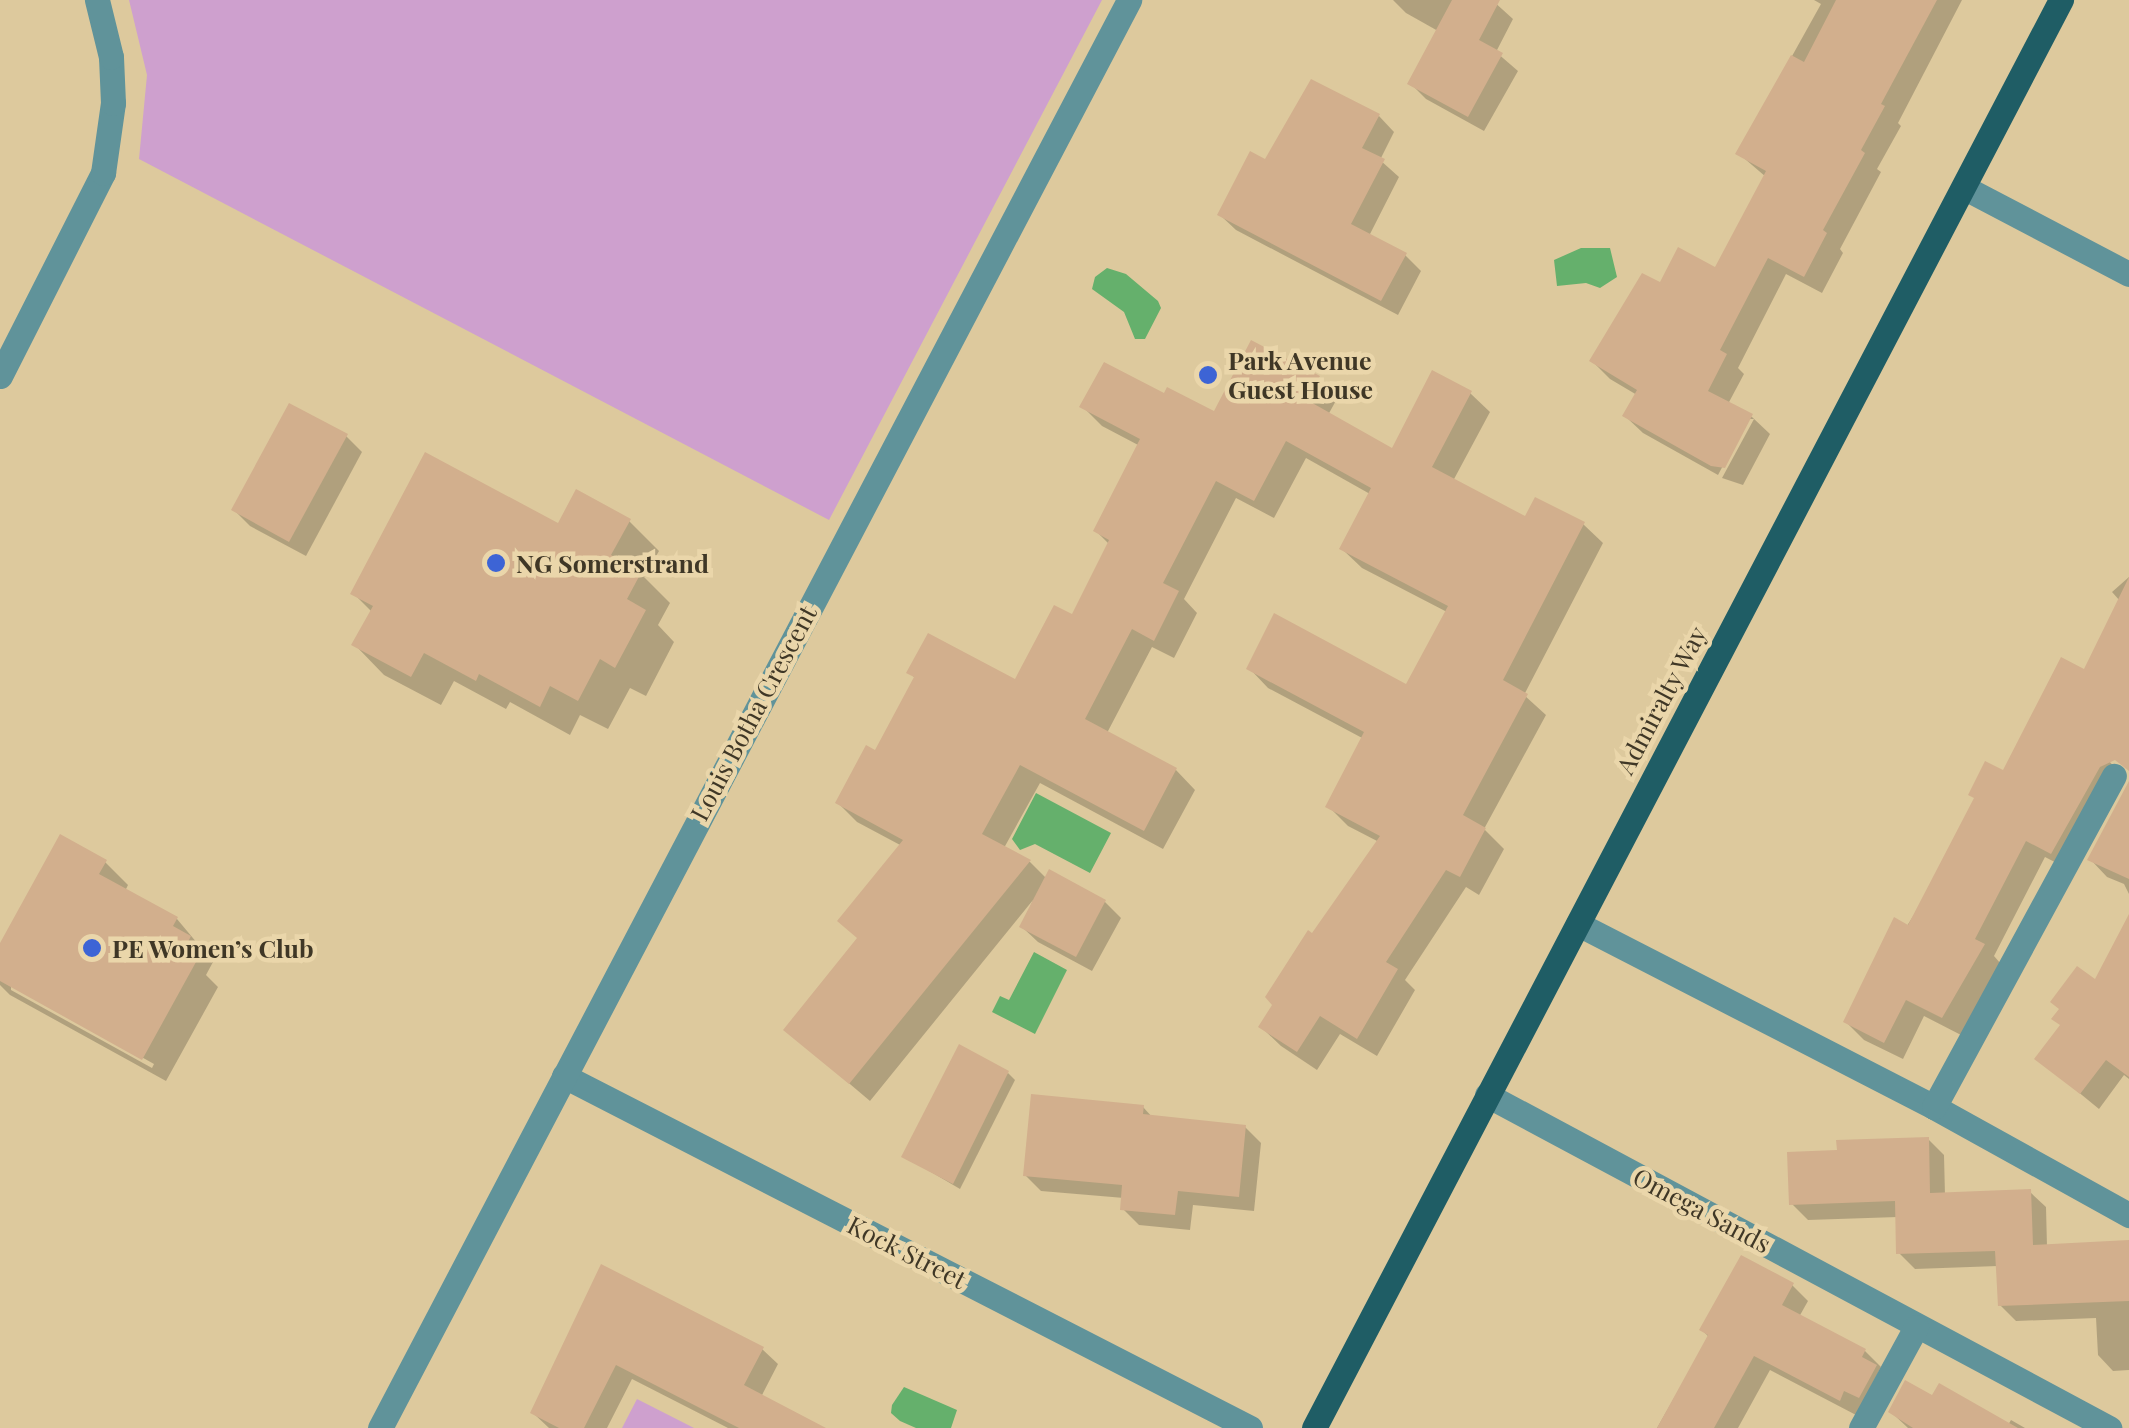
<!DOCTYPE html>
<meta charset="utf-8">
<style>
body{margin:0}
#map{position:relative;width:2129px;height:1428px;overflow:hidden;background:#ddc99d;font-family:"Playfair Display",serif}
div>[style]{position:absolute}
.green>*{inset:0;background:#cea0ce}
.water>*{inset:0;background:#65b06c}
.shadow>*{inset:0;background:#0003}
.building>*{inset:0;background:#d2af8d}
.minor>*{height:25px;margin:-12.5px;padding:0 12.5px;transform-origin:12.5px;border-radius:12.5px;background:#60939a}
.major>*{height:25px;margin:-12.5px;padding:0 12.5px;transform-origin:12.5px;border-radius:12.5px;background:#1f5d65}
.dots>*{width:28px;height:28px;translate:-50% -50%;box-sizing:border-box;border:5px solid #ead6aa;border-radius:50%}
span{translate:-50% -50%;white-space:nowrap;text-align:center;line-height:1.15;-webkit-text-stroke:9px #ead6aa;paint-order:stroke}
.poi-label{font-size:25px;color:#3f3726;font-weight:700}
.left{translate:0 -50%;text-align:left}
.street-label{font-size:25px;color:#3f3726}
</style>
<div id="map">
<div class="green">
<i style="clip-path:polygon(129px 0,1102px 0,829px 520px,139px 159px,147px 75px)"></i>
<i style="clip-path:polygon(637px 1399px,694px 1428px,622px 1428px)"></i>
</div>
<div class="water">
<i style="clip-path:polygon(1581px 248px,1610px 248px,1617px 277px,1600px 288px,1586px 283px,1557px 286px,1554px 260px)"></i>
<i style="clip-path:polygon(1107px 268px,1126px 274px,1158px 301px,1161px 308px,1145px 339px,1135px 339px,1124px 312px,1092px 289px,1095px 277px)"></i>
<i style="clip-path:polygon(1036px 793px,1111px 833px,1090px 873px,1035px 844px,1020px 850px,1012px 839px)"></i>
<i style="clip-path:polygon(1034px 952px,1067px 970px,1035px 1034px,992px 1012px,1000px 996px,1009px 1000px)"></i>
<i style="clip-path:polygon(904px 1387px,957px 1410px,951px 1428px,916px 1428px,900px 1421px,891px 1413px,892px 1405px)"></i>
</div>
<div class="shadow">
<i style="clip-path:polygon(1393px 0,1492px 0,1513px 19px,1496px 52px,1518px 71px,1484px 131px,1426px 99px,1410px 83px,1438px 31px,1406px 13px)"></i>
<i style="clip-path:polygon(1814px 0,1962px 0,1898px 123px,1901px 126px,1877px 169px,1881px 172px,1840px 249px,1843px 253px,1822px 293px,1786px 274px,1738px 368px,1744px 374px,1728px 404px,1752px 417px,1770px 434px,1743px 485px,1722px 478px,1754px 419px,1748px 419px,1718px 475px,1643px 433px,1625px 416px,1637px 395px,1610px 379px,1592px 361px,1661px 286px,1716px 270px,1766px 177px,1738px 153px,1821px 4px)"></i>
<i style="clip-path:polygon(1379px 116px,1394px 132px,1380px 160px,1399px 177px,1369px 236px,1405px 255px,1421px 271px,1398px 315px,1236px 230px,1220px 215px,1266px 162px)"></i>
<i style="clip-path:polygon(1318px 378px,1338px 397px,1328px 415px,1393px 451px,1470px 393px,1490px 412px,1453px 481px,1526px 519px,1583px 524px,1603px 543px,1524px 695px,1546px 715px,1484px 829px,1504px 849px,1479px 895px,1466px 887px,1405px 980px,1415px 990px,1377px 1056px,1340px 1034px,1317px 1070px,1281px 1046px,1261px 1027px,1312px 936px,1379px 842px,1348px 826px,1328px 806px,1364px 739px,1268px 688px,1249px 668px,1407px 687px,1447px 612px,1362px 568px,1342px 549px,1370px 494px,1306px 458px,1274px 518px,1236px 498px,1184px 599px,1197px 613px,1174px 658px,1152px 647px,1107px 733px,1176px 770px,1195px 790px,1163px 849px,1040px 783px,1004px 848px,1030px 862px,1047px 879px,1105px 902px,1121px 918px,1092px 971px,1038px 942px,1022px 927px,1033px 900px,870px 1101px,786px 1030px,859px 940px,902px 846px,857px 822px,838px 803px,876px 753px,916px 679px,910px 673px,1016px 682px,1073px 617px,1110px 545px,1096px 531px,1140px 446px,1102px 426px,1083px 407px,1164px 396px,1215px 414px)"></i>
<i style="clip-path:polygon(346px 436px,362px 452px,306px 556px,250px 526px,234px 510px)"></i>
<i style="clip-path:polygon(629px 521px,659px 551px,644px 577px,670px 603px,658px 625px,674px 642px,646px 696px,630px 688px,608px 729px,580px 715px,570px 735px,510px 702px,506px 709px,454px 681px,441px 705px,384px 675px,355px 645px,372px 612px,353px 593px,559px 526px)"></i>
<i style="clip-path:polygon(2129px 577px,2129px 743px,2109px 761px,2126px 780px,2118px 786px,2070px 870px,2045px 857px,1994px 956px,2001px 964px,1961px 1035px,1924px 1016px,1903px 1059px,1864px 1040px,1846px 1022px,2004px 773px,2085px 673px,2120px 601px,2112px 592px)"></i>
<i style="clip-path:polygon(2129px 833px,2129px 894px,2124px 884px,2107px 877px,2090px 859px)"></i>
<i style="clip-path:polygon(evenodd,105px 862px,128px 885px,125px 891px,177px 919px,213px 962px,206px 975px,218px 987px,166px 1081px,10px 995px,0 985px,0 948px,105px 862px,11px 984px,154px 1064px,152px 1068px,11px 990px,11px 984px)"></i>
<i style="clip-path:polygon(2129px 920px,2129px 1079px,2124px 1075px,2099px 1109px,2038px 1059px,2095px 983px)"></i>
<i style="clip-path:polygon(1008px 1073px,1015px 1080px,960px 1189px,904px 1156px)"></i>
<i style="clip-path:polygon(1143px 1107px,1153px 1118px,1245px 1127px,1261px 1143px,1254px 1211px,1193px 1205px,1190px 1230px,1139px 1225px,1123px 1209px,1124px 1198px,1041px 1191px,1025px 1175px)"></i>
<i style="clip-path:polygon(1928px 1139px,1944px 1155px,1945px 1195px,2030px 1192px,2046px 1207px,2047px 1246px,2129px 1244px,2129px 1370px,2113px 1371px,2098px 1355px,2096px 1318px,2016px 1321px,2000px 1305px,1998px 1266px,1915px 1269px,1899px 1253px,1898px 1217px,1808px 1220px,1792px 1204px,1839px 1153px)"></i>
<i style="clip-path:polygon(602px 1268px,762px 1349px,778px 1364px,761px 1397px,807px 1428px,728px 1428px,632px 1379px,607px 1428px,549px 1428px,533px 1413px)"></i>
<i style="clip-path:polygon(1792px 1285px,1808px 1301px,1799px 1317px,1865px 1351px,1881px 1367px,1856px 1415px,1770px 1370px,1738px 1428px,1657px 1428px,1709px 1337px,1702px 1330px)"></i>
<i style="clip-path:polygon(1933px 1398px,2008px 1425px,2011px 1420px,2025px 1428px,1908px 1428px,1891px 1412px)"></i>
</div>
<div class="building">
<i style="clip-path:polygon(1452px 0,1500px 0,1479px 40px,1503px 53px,1468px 117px,1407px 84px)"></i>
<i style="clip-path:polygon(1836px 0,1937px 0,1881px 104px,1885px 106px,1861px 150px,1865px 153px,1823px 230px,1827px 233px,1804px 277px,1768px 258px,1720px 350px,1727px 354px,1708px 391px,1753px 414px,1725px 468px,1711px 466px,1622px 416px,1637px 390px,1589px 361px,1642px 273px,1660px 282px,1678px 247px,1715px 267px,1766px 171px,1735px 154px,1791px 55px,1804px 62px)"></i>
<i style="clip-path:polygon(1311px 79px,1380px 114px,1362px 148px,1385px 159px,1351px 224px,1407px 253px,1381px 301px,1217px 215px,1250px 151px,1265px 159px)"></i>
<i style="clip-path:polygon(1251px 340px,1320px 376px,1307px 400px,1392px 448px,1432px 370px,1472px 391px,1432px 467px,1525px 516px,1535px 497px,1585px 522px,1503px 680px,1528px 694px,1463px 815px,1486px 828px,1460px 877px,1446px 870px,1386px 962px,1398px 969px,1357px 1039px,1320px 1016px,1297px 1052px,1258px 1027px,1272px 1005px,1265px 997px,1308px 930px,1312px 933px,1380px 836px,1325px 807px,1364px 732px,1246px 669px,1274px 613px,1406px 684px,1448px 606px,1339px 549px,1371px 488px,1286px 441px,1254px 501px,1216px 481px,1163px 583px,1179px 591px,1154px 641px,1132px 629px,1085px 719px,1177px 768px,1144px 831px,1020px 765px,982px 834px,1031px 860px,849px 1084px,783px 1030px,857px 938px,837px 921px,903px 840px,835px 803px,866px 745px,875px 750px,914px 677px,906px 673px,928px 633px,1015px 679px,1054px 605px,1072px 614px,1109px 540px,1093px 531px,1140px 439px,1079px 407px,1104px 362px,1164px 393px,1167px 387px,1214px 411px)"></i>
<i style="clip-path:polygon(289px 403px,348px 434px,289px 542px,231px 510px)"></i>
<i style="clip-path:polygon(425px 452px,558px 523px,576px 489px,631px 519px,611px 555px,642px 571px,627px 599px,646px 610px,615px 668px,600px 659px,578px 701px,550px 686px,540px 707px,479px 674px,476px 681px,424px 653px,411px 677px,351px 645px,373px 606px,350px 594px)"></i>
<i style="clip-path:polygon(2129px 577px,2129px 771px,2115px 760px,2100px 767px,2051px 854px,2026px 841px,1975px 939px,1985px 944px,1942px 1018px,1906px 1000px,1884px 1043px,1843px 1022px,1894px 917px,1908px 925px,1974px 798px,1968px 795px,1985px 761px,2003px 770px,2061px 657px,2084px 669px)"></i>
<i style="clip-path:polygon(2129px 781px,2129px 879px,2087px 860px)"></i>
<i style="clip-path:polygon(60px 834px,107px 860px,99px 874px,178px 917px,173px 926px,191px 936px,182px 954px,196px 962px,142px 1060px,0 981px,0 943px)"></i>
<i style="clip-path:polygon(1049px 869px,1106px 900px,1076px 957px,1019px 927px)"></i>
<i style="clip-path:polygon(2129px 914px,2129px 1077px,2106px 1060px,2080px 1094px,2034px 1059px,2060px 1025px,2051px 1019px,2059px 1009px,2050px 1002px,2077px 966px,2095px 979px)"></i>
<i style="clip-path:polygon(959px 1044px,1009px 1071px,953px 1184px,901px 1157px)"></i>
<i style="clip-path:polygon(1031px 1094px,1144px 1105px,1143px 1114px,1246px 1125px,1239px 1197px,1178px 1191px,1175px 1215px,1120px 1210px,1122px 1185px,1023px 1176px)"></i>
<i style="clip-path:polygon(1929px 1137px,1930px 1193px,2031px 1189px,2033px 1245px,2129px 1240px,2129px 1301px,1998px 1306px,1995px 1251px,1896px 1254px,1895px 1201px,1789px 1205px,1787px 1152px,1837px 1150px,1836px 1140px)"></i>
<i style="clip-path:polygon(1741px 1255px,1794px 1283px,1782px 1305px,1866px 1349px,1862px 1357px,1877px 1365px,1859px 1398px,1844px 1391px,1840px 1401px,1754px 1356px,1714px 1428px,1657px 1428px,1708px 1335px,1699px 1330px)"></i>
<i style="clip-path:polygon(601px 1264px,764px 1347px,744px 1385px,826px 1428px,739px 1428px,616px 1365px,584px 1428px,559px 1428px,530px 1413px)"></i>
<i style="clip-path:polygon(1905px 1380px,1932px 1395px,1939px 1383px,2018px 1428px,1913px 1428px,1888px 1412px)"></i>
</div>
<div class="minor">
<i style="left:1965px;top:188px;width:185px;rotate:27.7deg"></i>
<i style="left:0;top:376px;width:228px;rotate:-63.1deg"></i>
<i style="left:103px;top:173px;width:71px;rotate:-81.9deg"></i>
<i style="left:113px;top:103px;width:46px;rotate:-92.5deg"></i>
<i style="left:111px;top:57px;width:59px;rotate:-103.8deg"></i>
<i style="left:1578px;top:924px;width:400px;rotate:27.2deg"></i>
<i style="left:1934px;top:1107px;width:223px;rotate:29deg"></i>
<i style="left:564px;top:1076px;width:771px;rotate:27.16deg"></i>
<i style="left:1487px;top:1095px;width:706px;rotate:28.16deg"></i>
<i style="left:1934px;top:1107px;width:377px;rotate:-61.5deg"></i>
<i style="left:380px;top:1428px;width:1613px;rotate:-62.32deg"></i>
<i style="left:1861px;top:1428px;width:115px;rotate:-61.4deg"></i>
</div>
<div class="major">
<i style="left:1314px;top:1428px;width:1612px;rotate:-62.39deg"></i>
</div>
<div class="dots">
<i style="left:1208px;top:375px;background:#3d64d5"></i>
<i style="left:496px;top:563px;background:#3d64d5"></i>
<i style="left:92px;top:948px;background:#3d64d5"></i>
</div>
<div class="poi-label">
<span class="left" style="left:1228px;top:375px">Park Avenue<br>Guest House</span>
<span class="left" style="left:516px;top:563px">NG Somerstrand</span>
<span class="left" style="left:112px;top:948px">PE Women’s Club</span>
</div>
<div class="street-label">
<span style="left:1661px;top:700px;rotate:-62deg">Admiralty Way</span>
<span style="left:753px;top:713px;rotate:-62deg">Louis Botha Crescent</span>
<span style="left:1702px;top:1210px;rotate:28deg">Omega Sands</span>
<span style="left:907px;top:1252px;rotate:27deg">Kock Street</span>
</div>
</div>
